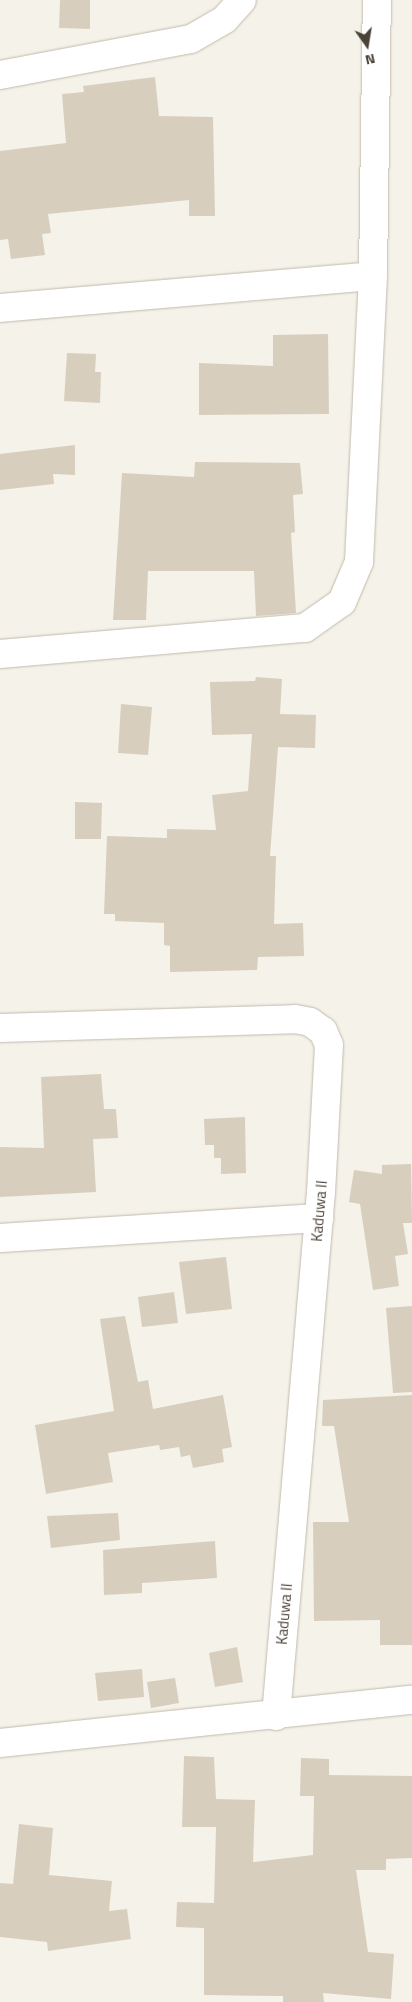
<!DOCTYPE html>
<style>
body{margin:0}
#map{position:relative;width:412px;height:2002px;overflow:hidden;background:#f5f2e9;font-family:"Titillium Web",sans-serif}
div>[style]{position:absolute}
.building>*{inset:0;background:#d8cebe}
.roads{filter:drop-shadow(0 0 1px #c2baab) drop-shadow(0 0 1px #c2baab)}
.minor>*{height:28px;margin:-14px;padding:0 14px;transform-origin:14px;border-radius:14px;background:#fff}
span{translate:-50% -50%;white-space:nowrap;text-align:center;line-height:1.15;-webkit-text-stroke:4.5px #fff;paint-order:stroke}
.street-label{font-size:15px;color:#4a4237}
.north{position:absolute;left:342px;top:20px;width:50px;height:50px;-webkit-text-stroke:4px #fff;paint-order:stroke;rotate:167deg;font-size:14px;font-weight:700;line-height:20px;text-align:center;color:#4a4237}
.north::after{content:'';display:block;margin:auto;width:18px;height:22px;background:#4a4237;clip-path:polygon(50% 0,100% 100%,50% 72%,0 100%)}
</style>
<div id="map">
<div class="building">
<i style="clip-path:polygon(60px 0,90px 0,90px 29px,59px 28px)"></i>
<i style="clip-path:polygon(155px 77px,159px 116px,213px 117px,215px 216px,189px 216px,189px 200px,48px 214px,51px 233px,42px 234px,45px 255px,11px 259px,8px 239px,0 240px,0 151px,66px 143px,62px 94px,84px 92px,83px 86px)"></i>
<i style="clip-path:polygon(328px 334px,329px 414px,199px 415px,199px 363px,273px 366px,273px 335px)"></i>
<i style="clip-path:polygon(67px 353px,96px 354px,95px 372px,101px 372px,100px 403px,64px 401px)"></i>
<i style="clip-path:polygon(75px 445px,75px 475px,53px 474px,54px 484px,0 490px,0 454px)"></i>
<i style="clip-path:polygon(195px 462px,300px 463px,303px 494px,293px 495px,295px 532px,291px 533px,296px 613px,256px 616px,254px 571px,148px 571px,146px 620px,113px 620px,122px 473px,194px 477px)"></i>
<i style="clip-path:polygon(256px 677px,282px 679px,280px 714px,316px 715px,315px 748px,278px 747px,270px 856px,276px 856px,274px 924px,303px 923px,304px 956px,258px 957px,257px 970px,170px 972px,170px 946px,164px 945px,164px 923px,115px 921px,115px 914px,104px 914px,107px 836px,167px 838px,167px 829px,216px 830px,212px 795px,248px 791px,252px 734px,212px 735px,210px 682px,255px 681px)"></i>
<i style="clip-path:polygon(121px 704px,152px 707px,148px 755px,118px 753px)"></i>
<i style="clip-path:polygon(75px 802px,102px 803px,101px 839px,75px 839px)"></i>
<i style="clip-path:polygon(101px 1074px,104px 1109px,116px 1109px,118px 1138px,93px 1139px,96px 1192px,0 1197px,0 1147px,44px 1148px,41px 1077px)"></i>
<i style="clip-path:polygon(245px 1117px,246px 1173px,221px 1174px,221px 1158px,214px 1158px,214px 1145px,205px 1145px,204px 1119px)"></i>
<i style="clip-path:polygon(411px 1164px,412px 1223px,403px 1223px,408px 1254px,395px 1256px,399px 1286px,373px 1290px,360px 1204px,349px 1202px,354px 1170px,382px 1174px,382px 1165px)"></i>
<i style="clip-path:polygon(226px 1257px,232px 1309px,186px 1314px,179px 1262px)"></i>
<i style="clip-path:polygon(174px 1292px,178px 1323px,142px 1327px,138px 1297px)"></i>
<i style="clip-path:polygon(412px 1306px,412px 1392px,393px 1393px,386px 1308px)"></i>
<i style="clip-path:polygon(125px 1316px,138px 1382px,148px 1380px,153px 1409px,223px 1395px,232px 1447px,222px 1449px,224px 1462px,193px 1468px,190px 1455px,181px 1457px,179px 1447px,160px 1450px,159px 1445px,108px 1453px,113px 1482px,46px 1494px,35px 1425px,114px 1411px,100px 1319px)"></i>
<i style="clip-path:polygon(412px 1395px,412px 1645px,380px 1645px,380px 1620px,314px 1621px,313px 1522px,349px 1522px,334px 1426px,322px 1426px,323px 1400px)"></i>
<i style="clip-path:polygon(118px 1513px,120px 1540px,51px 1548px,47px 1516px)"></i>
<i style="clip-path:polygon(215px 1541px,217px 1578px,142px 1583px,142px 1593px,104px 1595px,103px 1550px)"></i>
<i style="clip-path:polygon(237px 1647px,243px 1682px,215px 1687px,209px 1653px)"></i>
<i style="clip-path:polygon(142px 1669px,144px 1697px,98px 1701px,95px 1673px)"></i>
<i style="clip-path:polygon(175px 1678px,179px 1703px,151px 1708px,147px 1682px)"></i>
<i style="clip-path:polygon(184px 1756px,214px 1757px,216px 1799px,255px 1800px,253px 1862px,313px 1855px,314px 1796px,300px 1796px,301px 1758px,329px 1759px,329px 1775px,412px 1776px,412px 1858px,386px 1859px,386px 1870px,356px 1870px,368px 1952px,394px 1954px,391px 1999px,323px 1993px,324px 2002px,283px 2002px,283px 1996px,204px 1995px,204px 1928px,176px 1927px,177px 1902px,214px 1903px,216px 1827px,182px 1827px)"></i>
<i style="clip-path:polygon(19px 1824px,53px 1828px,49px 1875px,112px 1881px,109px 1911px,127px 1909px,131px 1939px,48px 1951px,47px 1942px,0 1937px,0 1883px,13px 1884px)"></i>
</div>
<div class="roads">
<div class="minor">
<i style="left:0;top:75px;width:194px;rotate:-10.7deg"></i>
<i style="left:191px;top:39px;width:39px;rotate:-30deg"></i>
<i style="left:225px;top:19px;width:25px;rotate:-48deg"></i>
<i style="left:0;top:308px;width:374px;rotate:-4.9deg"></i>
<i style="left:0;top:654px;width:306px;rotate:-4.9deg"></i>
<i style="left:305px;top:628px;width:45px;rotate:-35.1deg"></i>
<i style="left:342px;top:602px;width:43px;rotate:-67deg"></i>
<i style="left:359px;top:562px;width:286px;rotate:-87.2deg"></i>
<i style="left:373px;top:276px;width:276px;rotate:-89.2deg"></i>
<i style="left:0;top:1028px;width:295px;rotate:-1.7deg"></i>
<i style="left:295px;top:1019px;width:15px;rotate:11deg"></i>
<i style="left:310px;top:1022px;width:16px;rotate:35deg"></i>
<i style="left:323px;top:1031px;width:15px;rotate:67deg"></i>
<i style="left:329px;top:1045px;width:147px;rotate:93.1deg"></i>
<i style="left:321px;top:1192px;width:526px;rotate:94.91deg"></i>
<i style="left:0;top:1238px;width:320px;rotate:-3.6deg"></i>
<i style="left:0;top:1743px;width:414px;rotate:-6deg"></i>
</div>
</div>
<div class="street-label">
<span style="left:319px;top:1211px;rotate:-85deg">Kaduwa II</span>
<span style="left:284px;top:1614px;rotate:-85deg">Kaduwa II</span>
</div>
<div class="north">N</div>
</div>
